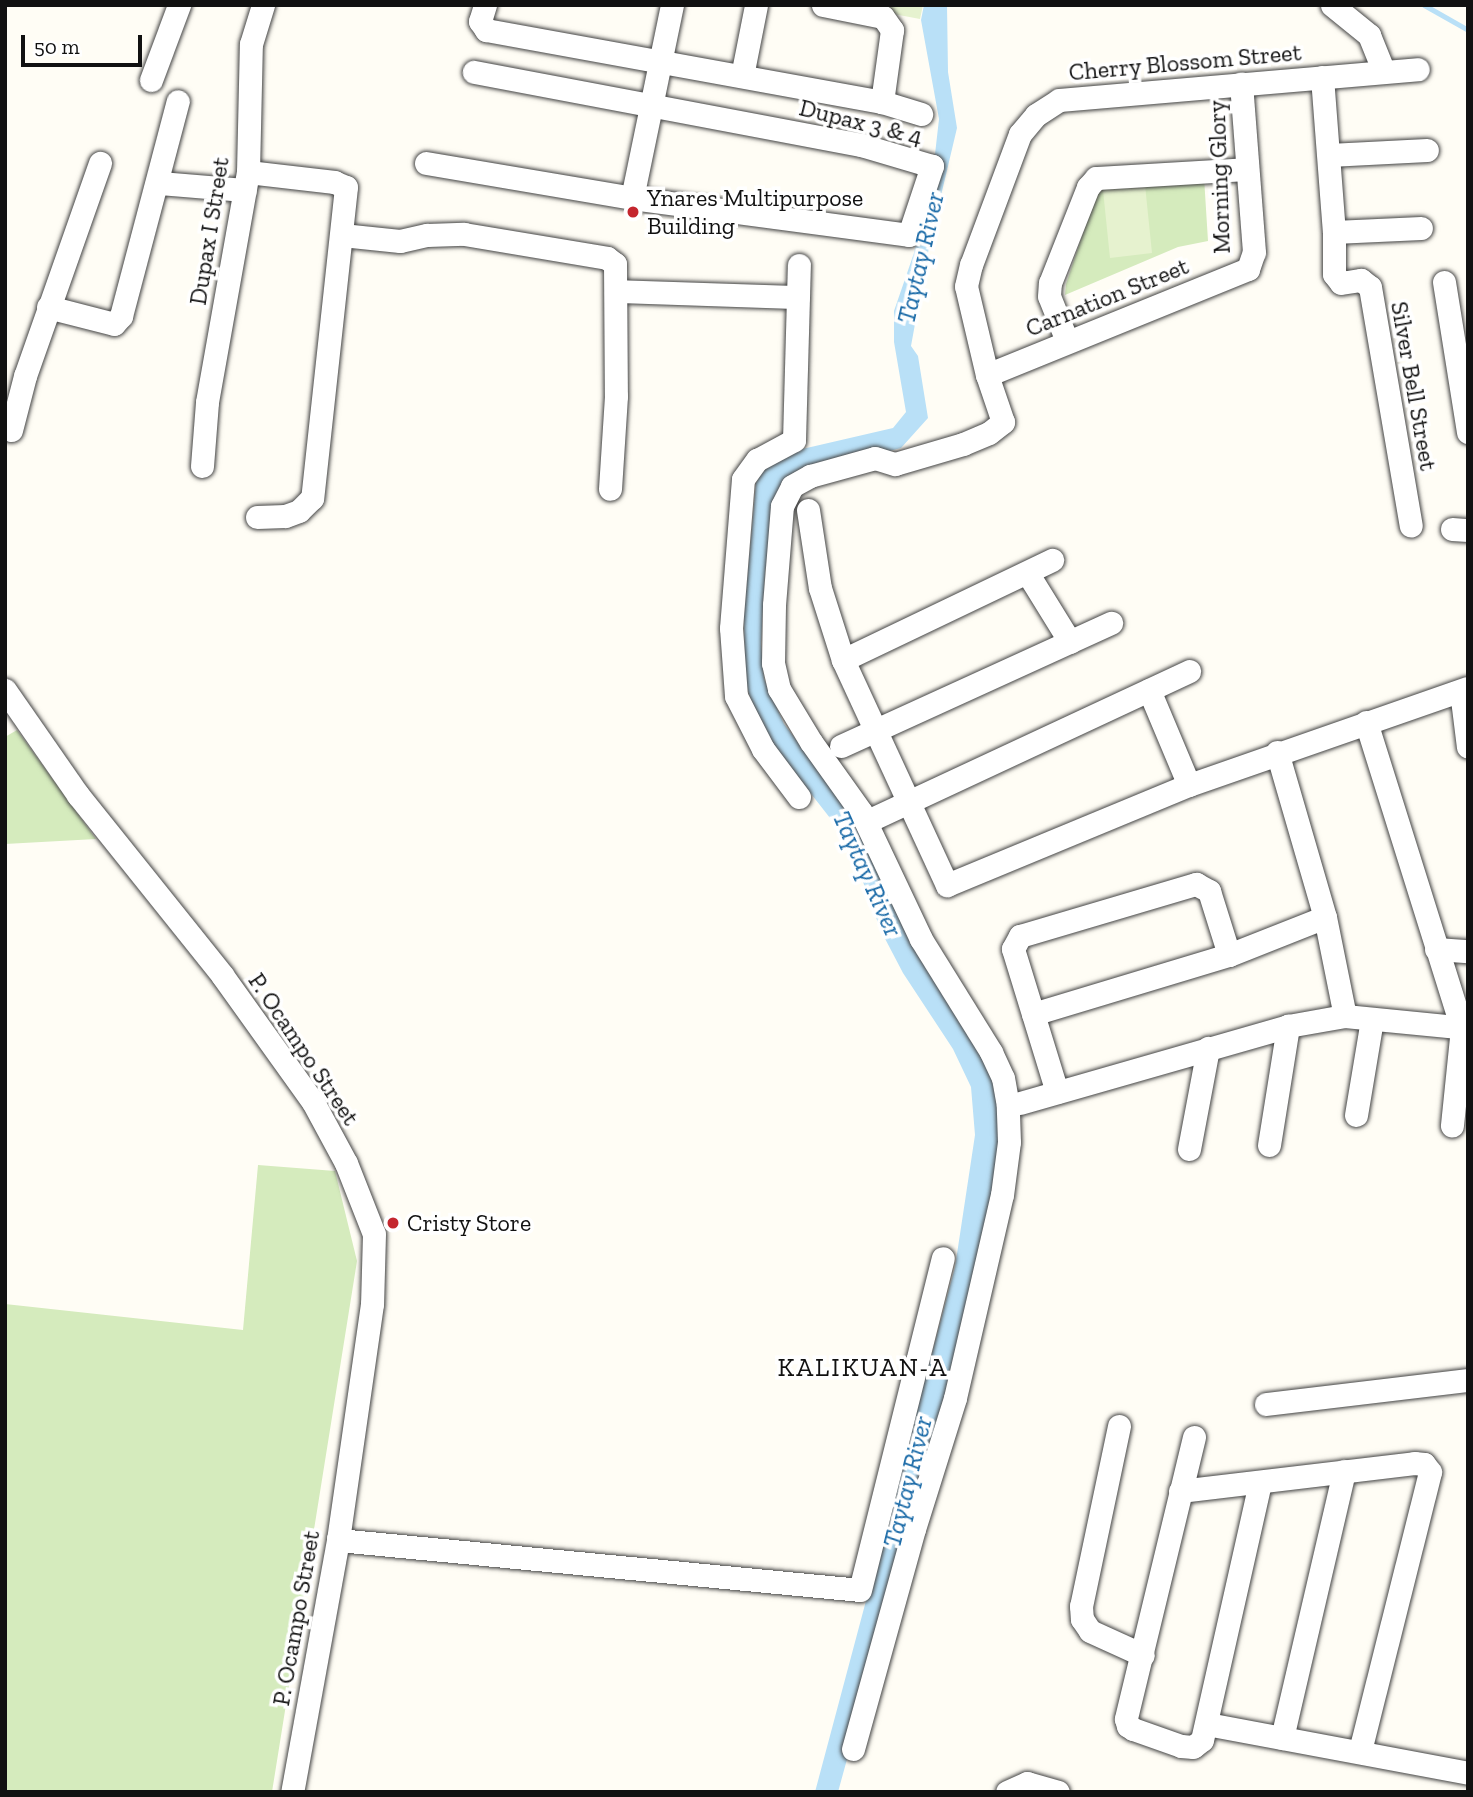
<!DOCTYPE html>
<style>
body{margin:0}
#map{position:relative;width:1473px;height:1797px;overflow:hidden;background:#fffdf5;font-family:"Zilla Slab",serif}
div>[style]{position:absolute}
.green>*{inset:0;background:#d5ebbd}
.pitch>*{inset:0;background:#e6f2cf}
.water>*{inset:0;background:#b9e0f7}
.stream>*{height:5px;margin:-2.5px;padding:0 2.5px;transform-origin:2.5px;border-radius:2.5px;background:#b9e0f7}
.roads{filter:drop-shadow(0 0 2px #444) drop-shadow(0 0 2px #444)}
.minor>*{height:23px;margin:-11.5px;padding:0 11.5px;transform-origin:11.5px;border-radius:11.5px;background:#fff}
.dots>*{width:19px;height:19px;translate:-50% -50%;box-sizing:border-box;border:4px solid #fff;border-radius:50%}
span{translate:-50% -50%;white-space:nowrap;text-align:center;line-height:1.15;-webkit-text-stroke:7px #fff;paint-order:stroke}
.street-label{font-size:24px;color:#111}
.poi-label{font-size:24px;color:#111}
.left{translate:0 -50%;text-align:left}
.water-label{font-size:26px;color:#1768a6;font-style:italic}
.neighbourhood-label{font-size:26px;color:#111;letter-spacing:2px}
.frame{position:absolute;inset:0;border:7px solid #111;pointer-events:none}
.scale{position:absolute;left:21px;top:35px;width:121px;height:32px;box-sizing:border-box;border:4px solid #111;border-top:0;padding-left:9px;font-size:21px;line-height:24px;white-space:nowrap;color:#111;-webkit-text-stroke:5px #fff;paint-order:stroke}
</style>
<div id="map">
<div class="green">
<i style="clip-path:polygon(1204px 177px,1208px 241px,1178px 247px,1065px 295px,1066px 284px,1098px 188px)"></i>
<i style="clip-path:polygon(17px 730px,96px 839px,5px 844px,5px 737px)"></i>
<i style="clip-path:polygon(258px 1165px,335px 1171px,357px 1261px,272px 1792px,5px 1792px,5px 1304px,243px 1330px)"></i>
</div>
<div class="pitch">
<i style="clip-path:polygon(868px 5px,923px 5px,920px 19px,867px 9px)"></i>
<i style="clip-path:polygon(1145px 185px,1152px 253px,1110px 258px,1103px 190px)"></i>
</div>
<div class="water">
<i style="clip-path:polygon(924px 5px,947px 5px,948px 72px,957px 128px,930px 242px,911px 346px,918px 356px,928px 418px,901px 448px,829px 467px,775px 506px,765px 572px,761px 644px,764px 679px,784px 724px,858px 820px,983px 1055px,1001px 1099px,1001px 1162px,920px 1495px,838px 1792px,815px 1792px,955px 1267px,975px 1135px,971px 1087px,953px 1049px,903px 973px,881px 931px,848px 841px,769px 740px,753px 707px,745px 680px,744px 614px,756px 483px,765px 467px,798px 450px,893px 428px,906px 412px,894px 342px,894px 311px,914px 253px,934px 163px,939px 119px,921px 20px)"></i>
</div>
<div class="stream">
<i style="left:1424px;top:5px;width:51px;rotate:29.6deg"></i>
</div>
<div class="roads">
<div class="minor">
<i style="left:485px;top:5px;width:17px;rotate:107deg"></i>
<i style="left:480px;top:21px;width:11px;rotate:56deg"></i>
<i style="left:486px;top:30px;width:402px;rotate:10.3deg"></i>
<i style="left:882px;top:102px;width:41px;rotate:17.1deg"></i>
<i style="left:823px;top:5px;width:61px;rotate:11.3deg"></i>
<i style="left:883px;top:17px;width:16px;rotate:55deg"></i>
<i style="left:892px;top:30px;width:73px;rotate:97.9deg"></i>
<i style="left:1332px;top:5px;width:48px;rotate:39deg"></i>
<i style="left:1369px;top:35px;width:38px;rotate:68deg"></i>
<i style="left:742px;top:76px;width:72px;rotate:-78.8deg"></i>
<i style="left:1322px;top:77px;width:155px;rotate:85.6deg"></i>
<i style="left:1334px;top:232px;width:42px;rotate:90deg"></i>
<i style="left:1334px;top:274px;width:11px;rotate:52deg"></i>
<i style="left:1341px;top:283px;width:20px;rotate:-9deg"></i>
<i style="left:1361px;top:280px;width:11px;rotate:38deg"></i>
<i style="left:1370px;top:287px;width:242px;rotate:80.3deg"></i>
<i style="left:151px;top:80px;width:80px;rotate:-69.5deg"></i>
<i style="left:1329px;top:155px;width:98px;rotate:-2.9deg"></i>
<i style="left:426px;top:163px;width:209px;rotate:9.6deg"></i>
<i style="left:632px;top:198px;width:279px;rotate:7.6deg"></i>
<i style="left:909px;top:235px;width:73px;rotate:-71.6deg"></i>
<i style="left:932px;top:166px;width:74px;rotate:-163.5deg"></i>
<i style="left:861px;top:145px;width:394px;rotate:-169.3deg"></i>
<i style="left:248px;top:172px;width:87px;rotate:6.6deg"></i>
<i style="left:334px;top:182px;width:13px;rotate:23deg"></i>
<i style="left:346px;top:187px;width:313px;rotate:96.2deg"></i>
<i style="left:312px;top:498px;width:18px;rotate:135deg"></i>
<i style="left:299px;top:511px;width:15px;rotate:160deg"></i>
<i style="left:285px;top:516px;width:28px;rotate:178deg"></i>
<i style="left:159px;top:183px;width:86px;rotate:4.7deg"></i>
<i style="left:632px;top:198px;width:197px;rotate:-78.3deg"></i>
<i style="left:1334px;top:232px;width:87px;rotate:-2.6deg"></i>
<i style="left:342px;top:235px;width:58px;rotate:5.9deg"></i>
<i style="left:400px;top:241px;width:28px;rotate:-13deg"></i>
<i style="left:427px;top:235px;width:37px;rotate:-2deg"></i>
<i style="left:464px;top:234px;width:145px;rotate:9.5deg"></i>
<i style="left:607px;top:258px;width:10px;rotate:37deg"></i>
<i style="left:615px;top:264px;width:132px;rotate:89.6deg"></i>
<i style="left:616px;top:396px;width:93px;rotate:93.7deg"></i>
<i style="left:1444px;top:282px;width:152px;rotate:80.9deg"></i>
<i style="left:616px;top:291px;width:182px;rotate:1.9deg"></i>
<i style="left:48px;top:307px;width:68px;rotate:14.4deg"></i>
<i style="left:114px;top:324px;width:11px;rotate:-49deg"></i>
<i style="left:121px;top:316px;width:222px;rotate:-75.2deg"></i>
<i style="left:1067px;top:341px;width:48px;rotate:-111.8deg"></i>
<i style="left:1049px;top:296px;width:13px;rotate:-86deg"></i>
<i style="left:1050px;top:283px;width:103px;rotate:-68.4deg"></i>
<i style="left:1088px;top:187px;width:12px;rotate:-48deg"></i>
<i style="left:1096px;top:178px;width:151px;rotate:-3.4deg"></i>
<i style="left:987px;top:375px;width:282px;rotate:-22.1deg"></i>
<i style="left:1248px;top:269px;width:18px;rotate:-71deg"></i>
<i style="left:1254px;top:252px;width:169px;rotate:-94.4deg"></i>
<i style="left:11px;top:430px;width:56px;rotate:-75.5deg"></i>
<i style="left:25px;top:376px;width:226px;rotate:-70.6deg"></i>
<i style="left:202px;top:466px;width:64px;rotate:-85.5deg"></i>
<i style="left:207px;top:402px;width:234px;rotate:-79.9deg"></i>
<i style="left:248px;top:172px;width:128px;rotate:-88.7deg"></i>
<i style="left:251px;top:44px;width:41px;rotate:-72.9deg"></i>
<i style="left:808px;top:510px;width:79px;rotate:81.3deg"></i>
<i style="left:820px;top:588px;width:76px;rotate:72.3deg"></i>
<i style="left:843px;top:660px;width:248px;rotate:65.2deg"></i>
<i style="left:947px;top:885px;width:262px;rotate:-22.5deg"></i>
<i style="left:1189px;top:785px;width:295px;rotate:-19.2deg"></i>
<i style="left:1452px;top:529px;width:16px;rotate:4deg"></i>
<i style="left:1028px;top:574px;width:80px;rotate:58.3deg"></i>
<i style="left:843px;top:660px;width:232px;rotate:-25.6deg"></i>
<i style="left:5px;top:690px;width:128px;rotate:55.2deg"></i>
<i style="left:78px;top:795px;width:231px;rotate:51.3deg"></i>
<i style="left:222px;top:975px;width:156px;rotate:54.4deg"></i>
<i style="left:313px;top:1102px;width:69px;rotate:61.6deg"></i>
<i style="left:346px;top:1163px;width:76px;rotate:68.5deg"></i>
<i style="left:374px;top:1234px;width:70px;rotate:91.6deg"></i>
<i style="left:372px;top:1304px;width:238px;rotate:98.2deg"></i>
<i style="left:338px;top:1540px;width:256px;rotate:100.3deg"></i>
<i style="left:1149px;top:690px;width:103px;rotate:67.2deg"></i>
<i style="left:1461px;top:691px;width:56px;rotate:82.9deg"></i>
<i style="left:1366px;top:722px;width:321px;rotate:72.6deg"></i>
<i style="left:1462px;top:1028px;width:98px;rotate:95.9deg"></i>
<i style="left:841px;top:746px;width:297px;rotate:-24.5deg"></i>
<i style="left:1277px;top:752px;width:172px;rotate:73.8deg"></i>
<i style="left:1325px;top:917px;width:101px;rotate:78.6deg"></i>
<i style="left:799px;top:797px;width:60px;rotate:-126.9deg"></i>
<i style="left:763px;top:749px;width:59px;rotate:-117deg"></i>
<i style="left:736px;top:696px;width:68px;rotate:-94.2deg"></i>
<i style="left:731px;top:628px;width:149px;rotate:-85.4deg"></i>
<i style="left:743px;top:479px;width:24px;rotate:-54deg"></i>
<i style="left:757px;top:460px;width:42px;rotate:-28.4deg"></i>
<i style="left:794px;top:440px;width:175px;rotate:-88.4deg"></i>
<i style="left:872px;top:819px;width:350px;rotate:-25deg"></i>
<i style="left:1436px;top:949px;width:32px;rotate:4deg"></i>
<i style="left:1033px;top:1014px;width:205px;rotate:-16.8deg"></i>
<i style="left:1229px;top:955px;width:103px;rotate:-21.6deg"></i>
<i style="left:1057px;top:1092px;width:150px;rotate:-107.1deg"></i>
<i style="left:1013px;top:949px;width:15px;rotate:-62deg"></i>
<i style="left:1020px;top:936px;width:184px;rotate:-16.5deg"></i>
<i style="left:1196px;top:884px;width:15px;rotate:28deg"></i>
<i style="left:1209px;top:891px;width:67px;rotate:72.6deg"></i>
<i style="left:1020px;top:1103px;width:279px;rotate:-16deg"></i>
<i style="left:1288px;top:1026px;width:58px;rotate:-10deg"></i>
<i style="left:1345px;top:1016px;width:124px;rotate:5.6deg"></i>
<i style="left:1356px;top:1115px;width:97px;rotate:-80.5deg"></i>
<i style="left:1269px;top:1145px;width:121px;rotate:-80.9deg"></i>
<i style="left:1189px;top:1149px;width:103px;rotate:-79.3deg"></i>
<i style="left:1266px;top:1404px;width:203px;rotate:-6.8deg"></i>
<i style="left:1119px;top:1426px;width:184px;rotate:101.9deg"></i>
<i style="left:1081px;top:1606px;width:13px;rotate:86deg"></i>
<i style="left:1082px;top:1619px;width:14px;rotate:56deg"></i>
<i style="left:1090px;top:1631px;width:58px;rotate:24.4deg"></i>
<i style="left:1194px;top:1437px;width:290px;rotate:103.6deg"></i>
<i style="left:1126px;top:1719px;width:7px;rotate:74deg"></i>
<i style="left:1128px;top:1726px;width:6px;rotate:31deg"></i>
<i style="left:1133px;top:1729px;width:51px;rotate:19.5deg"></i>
<i style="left:1181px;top:1746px;width:12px;rotate:5deg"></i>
<i style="left:1193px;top:1747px;width:11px;rotate:-38deg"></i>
<i style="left:1202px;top:1740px;width:264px;rotate:-77.3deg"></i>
<i style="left:1180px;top:1491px;width:236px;rotate:-6.8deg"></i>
<i style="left:1414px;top:1463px;width:10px;rotate:6deg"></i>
<i style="left:1424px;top:1464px;width:10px;rotate:53deg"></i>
<i style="left:1430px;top:1472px;width:288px;rotate:104.1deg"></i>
<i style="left:338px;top:1540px;width:524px;rotate:5.47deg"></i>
<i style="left:860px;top:1590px;width:342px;rotate:-76deg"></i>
<i style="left:1207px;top:1724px;width:266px;rotate:10.6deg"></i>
<i style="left:1282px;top:1738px;width:274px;rotate:-76.9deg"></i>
<i style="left:853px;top:1749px;width:228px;rotate:-74.5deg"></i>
<i style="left:914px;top:1529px;width:137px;rotate:-72.6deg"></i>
<i style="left:955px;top:1398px;width:208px;rotate:-77deg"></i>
<i style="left:1002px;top:1195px;width:53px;rotate:-82.5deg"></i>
<i style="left:1009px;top:1142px;width:36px;rotate:-92deg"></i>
<i style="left:1008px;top:1106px;width:28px;rotate:-100deg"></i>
<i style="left:1003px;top:1078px;width:29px;rotate:-115deg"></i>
<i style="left:991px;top:1052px;width:133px;rotate:-121.8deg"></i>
<i style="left:921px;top:939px;width:140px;rotate:-115.3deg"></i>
<i style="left:861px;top:812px;width:86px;rotate:-125.5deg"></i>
<i style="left:811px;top:742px;width:62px;rotate:-121.1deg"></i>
<i style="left:779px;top:689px;width:27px;rotate:-103deg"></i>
<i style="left:773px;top:663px;width:58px;rotate:-89deg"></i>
<i style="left:774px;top:605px;width:99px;rotate:-85.4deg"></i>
<i style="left:782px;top:506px;width:22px;rotate:-63deg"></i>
<i style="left:792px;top:486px;width:21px;rotate:-29deg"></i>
<i style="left:810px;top:476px;width:67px;rotate:-15.5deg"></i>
<i style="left:875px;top:458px;width:21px;rotate:17deg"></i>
<i style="left:895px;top:464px;width:71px;rotate:-16.4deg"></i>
<i style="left:963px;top:444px;width:28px;rotate:-23deg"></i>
<i style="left:989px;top:433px;width:18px;rotate:-38deg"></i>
<i style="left:1003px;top:422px;width:50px;rotate:-108.8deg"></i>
<i style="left:987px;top:375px;width:91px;rotate:-103.3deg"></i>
<i style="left:966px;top:286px;width:22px;rotate:-77deg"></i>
<i style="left:971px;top:265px;width:140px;rotate:-69.5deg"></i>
<i style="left:1020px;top:134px;width:25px;rotate:-50deg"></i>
<i style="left:1036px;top:115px;width:27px;rotate:-33deg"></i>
<i style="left:1059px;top:100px;width:360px;rotate:-4.9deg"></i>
<i style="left:1007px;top:1792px;width:22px;rotate:-24deg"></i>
<i style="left:1027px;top:1783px;width:32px;rotate:16deg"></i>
</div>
</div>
<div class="dots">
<i style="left:633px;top:212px;background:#c4262e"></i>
<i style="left:393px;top:1223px;background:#c4262e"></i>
</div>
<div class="street-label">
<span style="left:1185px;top:62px;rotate:-5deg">Cherry Blossom Street</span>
<span style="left:861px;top:122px;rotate:14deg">Dupax 3 &amp; 4</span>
<span style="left:1219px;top:177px;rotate:-92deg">Morning Glory</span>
<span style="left:209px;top:231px;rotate:-81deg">Dupax I Street</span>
<span style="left:1107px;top:297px;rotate:-22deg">Carnation Street</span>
<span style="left:1414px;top:386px;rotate:80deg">Silver Bell Street</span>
<span style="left:304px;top:1049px;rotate:56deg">P. Ocampo Street</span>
<span style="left:296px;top:1618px;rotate:-80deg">P. Ocampo Street</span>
</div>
<div class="poi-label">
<span class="left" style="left:647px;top:212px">Ynares Multipurpose<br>Building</span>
<span class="left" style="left:407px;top:1223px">Cristy Store</span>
</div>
<div class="water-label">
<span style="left:921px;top:258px;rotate:-77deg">Taytay River</span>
<span style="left:867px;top:874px;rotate:66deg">Taytay River</span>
<span style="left:908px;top:1482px;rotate:-76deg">Taytay River</span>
</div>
<div class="neighbourhood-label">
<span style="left:863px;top:1368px">KALIKUAN-A</span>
</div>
<div class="frame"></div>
<div class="scale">50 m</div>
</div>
